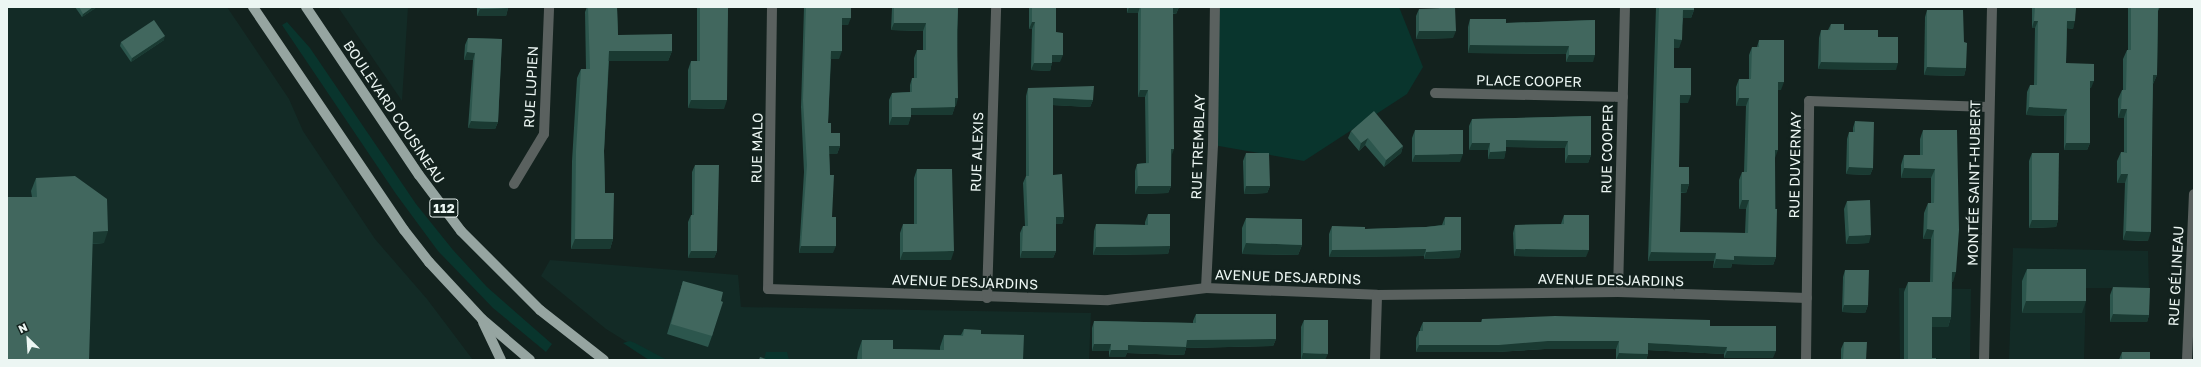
<!DOCTYPE html>
<meta charset="utf-8">
<style>
body{margin:0}
#map{position:relative;width:2201px;height:367px;overflow:hidden;background:#13221e;font-family:"Golos Text",sans-serif}
div>[style]{position:absolute}
.built>*{inset:0;background:#132b26}
.green>*{inset:0;background:#09352d}
.minor>*{height:10px;margin:-5px;padding:0 5px;transform-origin:5px;border-radius:5px;background:#5a615f}
.major>*{height:10px;margin:-5px;padding:0 5px;transform-origin:5px;border-radius:5px;background:#96a5a1}
.wall>*{inset:0;background:#2c564d}
.shaded-wall>*{inset:0;background:#1a3a32}
.building>*{inset:0;background:#41675e}
span{translate:-50% -50%;white-space:nowrap;text-align:center;line-height:1.15;-webkit-text-stroke:4px #13221e;paint-order:stroke}
.shield-label span{padding:1px 3px;background:#13221e;border:1px solid;border-radius:3px;-webkit-text-stroke-width:0}
.shield-label{font-size:13px;color:#ecf6f3;font-weight:700}
.street-label{font-size:14px;color:#ecf6f3}
.frame{position:absolute;inset:0;border:8px solid #ecf6f3;pointer-events:none}
.north{position:absolute;left:8px;top:319px;width:40px;height:40px;-webkit-text-stroke:3px #13221e;paint-order:stroke;rotate:335deg;font-size:11px;font-weight:700;line-height:16px;text-align:center;color:#ecf6f3}
.north::after{content:'';display:block;margin:auto;width:14px;height:18px;background:#ecf6f3;clip-path:polygon(50% 0,100% 100%,50% 72%,0 100%)}
</style>
<div id="map">
<div class="built">
<i style="clip-path:polygon(7px 7px,227px 7px,289px 99px,303px 131px,375px 239px,427px 299px,473px 360px,7px 360px)"></i>
<i style="clip-path:polygon(338px 7px,408px 7px,402px 101px)"></i>
<i style="clip-path:polygon(2013px 248px,2148px 251px,2149px 288px,2086px 288px,2084px 360px,2009px 360px)"></i>
<i style="clip-path:polygon(550px 260px,738px 275px,741px 307px,1091px 313px,1089px 360px,656px 360px,606px 329px,541px 276px)"></i>
<i style="clip-path:polygon(1899px 288px,1971px 289px,1970px 360px,1900px 360px)"></i>
</div>
<div class="green">
<i style="clip-path:polygon(1215px 7px,1399px 7px,1423px 67px,1407px 94px,1304px 161px,1213px 145px)"></i>
<i style="clip-path:polygon(287px 22px,310px 48px,416px 204px,453px 250px,487px 287px,552px 344px,546px 352px,493px 308px,438px 251px,396px 194px,282px 25px)"></i>
<i style="clip-path:polygon(630px 341px,635px 343px,667px 360px,649px 360px,623px 343px)"></i>
<i style="clip-path:polygon(766px 352px,787px 352px,789px 360px,764px 359px)"></i>
</div>
<div class="minor">
<i style="left:772px;top:7px;width:282px;rotate:90.8deg"></i>
<i style="left:768px;top:289px;width:340px;rotate:1.9deg"></i>
<i style="left:1108px;top:300px;width:99px;rotate:-7deg"></i>
<i style="left:1206px;top:288px;width:171px;rotate:2.3deg"></i>
<i style="left:1377px;top:295px;width:241px;rotate:-0.7deg"></i>
<i style="left:1618px;top:292px;width:189px;rotate:1.8deg"></i>
<i style="left:1435px;top:93px;width:188px;rotate:1.2deg"></i>
<i style="left:514px;top:184px;width:58px;rotate:-59deg"></i>
<i style="left:544px;top:134px;width:127px;rotate:-87.7deg"></i>
<i style="left:1206px;top:288px;width:143px;rotate:-87.2deg"></i>
<i style="left:1213px;top:145px;width:138px;rotate:-89.2deg"></i>
<i style="left:1618px;top:292px;width:285px;rotate:-88.6deg"></i>
<i style="left:987px;top:298px;width:291px;rotate:-88.2deg"></i>
<i style="left:1375px;top:360px;width:65px;rotate:-88.2deg"></i>
<i style="left:1806px;top:360px;width:259px;rotate:-89.3deg"></i>
<i style="left:1809px;top:101px;width:180px;rotate:1.9deg"></i>
<i style="left:1984px;top:360px;width:353px;rotate:-88.7deg"></i>
<i style="left:2187px;top:360px;width:166px;rotate:-87.6deg"></i>
</div>
<div class="major">
<i style="left:253px;top:7px;width:269px;rotate:55.9deg"></i>
<i style="left:404px;top:230px;width:41px;rotate:52deg"></i>
<i style="left:429px;top:262px;width:78px;rotate:47.1deg"></i>
<i style="left:482px;top:319px;width:63px;rotate:40.5deg"></i>
<i style="left:306px;top:7px;width:202px;rotate:56.1deg"></i>
<i style="left:419px;top:175px;width:70px;rotate:53.1deg"></i>
<i style="left:461px;top:231px;width:112px;rotate:45deg"></i>
<i style="left:540px;top:310px;width:81px;rotate:38deg"></i>
<i style="left:483px;top:322px;width:42px;rotate:64.7deg"></i>
</div>
<div class="wall">
<i style="clip-path:polygon(75px 7px,97px 7px,82px 17px)"></i>
<i style="clip-path:polygon(477px 7px,508px 7px,508px 8px,506px 16px,477px 16px)"></i>
<i style="clip-path:polygon(587px 7px,617px 7px,618px 35px,672px 51px,668px 61px,609px 61px,604px 151px,605px 193px,613px 239px,610px 249px,571px 249px,572px 161px,577px 78px,581px 69px,586px 69px,585px 12px)"></i>
<i style="clip-path:polygon(693px 7px,728px 7px,724px 109px,688px 108px,688px 70px,691px 61px,697px 61px,697px 8px,693px 8px)"></i>
<i style="clip-path:polygon(804px 7px,851px 7px,848px 25px,842px 25px,839px 59px,831px 59px,828px 123px,831px 133px,840px 146px,837px 154px,829px 154px,832px 217px,833px 253px,799px 253px,804px 172px,801px 107px)"></i>
<i style="clip-path:polygon(862px 7px,958px 7px,956px 106px,955px 106px,952px 115px,911px 115px,908px 125px,889px 125px,889px 100px,892px 93px,910px 92px,910px 85px,912px 78px,914px 78px,914px 58px,917px 50px,923px 50px,923px 31px,891px 30px,892px 8px)"></i>
<i style="clip-path:polygon(1029px 7px,1056px 7px,1056px 32px,1060px 62px,1052px 62px,1050px 71px,1031px 70px,1032px 29px,1029px 29px)"></i>
<i style="clip-path:polygon(1127px 7px,1179px 7px,1176px 14px,1173px 14px,1171px 186px,1168px 193px,1135px 194px,1135px 171px,1137px 164px,1146px 163px,1145px 97px,1138px 97px,1138px 13px,1127px 13px)"></i>
<i style="clip-path:polygon(1439px 7px,1455px 7px,1453px 38px,1416px 39px,1416px 16px,1419px 9px,1439px 9px)"></i>
<i style="clip-path:polygon(1656px 7px,1694px 7px,1694px 10px,1691px 18px,1683px 18px,1679px 48px,1674px 48px,1674px 68px,1688px 103px,1680px 103px,1679px 167px,1689px 184px,1686px 193px,1681px 193px,1680px 232px,1745px 233px,1746px 209px,1739px 209px,1739px 180px,1742px 172px,1744px 172px,1746px 106px,1736px 106px,1736px 87px,1739px 79px,1749px 79px,1749px 55px,1752px 47px,1757px 47px,1759px 40px,1781px 90px,1778px 90px,1775px 158px,1776px 257px,1773px 265px,1732px 264px,1731px 268px,1713px 268px,1714px 261px,1648px 261px)"></i>
<i style="clip-path:polygon(2032px 7px,2076px 7px,2073px 29px,2067px 28px,2066px 63px,2091px 88px,2090px 88px,2090px 143px,2087px 150px,2064px 150px,2064px 116px,2026px 115px,2027px 92px,2030px 85px,2034px 85px,2035px 28px,2032px 28px)"></i>
<i style="clip-path:polygon(2128px 7px,2160px 7px,2158px 11px,2157px 75px,2153px 84px,2148px 241px,2123px 240px,2125px 183px,2117px 183px,2117px 161px,2121px 152px,2124px 152px,2124px 118px,2118px 118px,2118px 99px,2122px 90px,2123px 90px,2123px 59px,2127px 50px,2128px 50px)"></i>
<i style="clip-path:polygon(1927px 10px,1964px 42px,1966px 68px,1964px 76px,1924px 75px,1925px 17px)"></i>
<i style="clip-path:polygon(1470px 19px,1506px 23px,1595px 20px,1593px 62px,1566px 62px,1566px 54px,1468px 53px,1468px 27px)"></i>
<i style="clip-path:polygon(1831px 24px,1844px 30px,1878px 37px,1896px 70px,1818px 69px,1819px 38px,1821px 30px,1828px 30px)"></i>
<i style="clip-path:polygon(468px 38px,502px 39px,498px 122px,495px 129px,468px 128px,473px 60px,464px 60px,465px 45px)"></i>
<i style="clip-path:polygon(164px 40px,131px 62px,120px 46px,121px 42px)"></i>
<i style="clip-path:polygon(1028px 88px,1093px 100px,1090px 107px,1053px 105px,1053px 175px,1064px 217px,1062px 224px,1056px 224px,1056px 251px,1053px 258px,1020px 258px,1020px 233px,1023px 226px,1025px 226px,1023px 183px,1026px 176px,1026px 96px)"></i>
<i style="clip-path:polygon(1591px 116px,1591px 155px,1588px 163px,1565px 163px,1565px 148px,1506px 147px,1504px 159px,1488px 159px,1488px 150px,1469px 150px,1469px 126px,1472px 119px)"></i>
<i style="clip-path:polygon(1855px 121px,1873px 168px,1870px 175px,1846px 174px,1847px 139px,1849px 132px,1853px 132px,1853px 128px)"></i>
<i style="clip-path:polygon(1415px 130px,1460px 162px,1412px 162px,1412px 138px)"></i>
<i style="clip-path:polygon(1923px 130px,1957px 130px,1953px 282px,1952px 282px,1951px 317px,1948px 327px,1932px 327px,1932px 358px,1936px 360px,1904px 360px,1904px 292px,1908px 282px,1930px 282px,1931px 239px,1923px 239px,1924px 213px,1928px 203px,1931px 203px,1931px 178px,1901px 178px,1901px 165px,1904px 155px,1920px 155px,1920px 139px)"></i>
<i style="clip-path:polygon(1351px 131px,1403px 146px,1401px 153px,1384px 167px,1365px 145px,1359px 151px,1348px 138px)"></i>
<i style="clip-path:polygon(1246px 153px,1270px 186px,1267px 193px,1244px 194px,1243px 161px)"></i>
<i style="clip-path:polygon(2032px 153px,2058px 220px,2056px 227px,2029px 228px,2029px 161px)"></i>
<i style="clip-path:polygon(695px 165px,717px 251px,714px 258px,688px 258px,688px 222px,691px 215px,692px 215px,692px 172px)"></i>
<i style="clip-path:polygon(917px 169px,951px 260px,900px 260px,900px 233px,903px 224px,914px 224px,914px 178px)"></i>
<i style="clip-path:polygon(36px 178px,104px 243px,93px 244px,32px 197px,31px 191px)"></i>
<i style="clip-path:polygon(1847px 201px,1869px 243px,1846px 244px,1844px 209px)"></i>
<i style="clip-path:polygon(1148px 214px,1170px 246px,1168px 254px,1093px 255px,1094px 231px,1096px 224px,1145px 225px,1145px 222px)"></i>
<i style="clip-path:polygon(1564px 215px,1586px 257px,1514px 256px,1513px 233px,1515px 225px,1561px 224px)"></i>
<i style="clip-path:polygon(1445px 217px,1461px 250px,1459px 258px,1424px 259px,1424px 256px,1329px 257px,1329px 234px,1332px 226px,1365px 229px,1426px 227px,1442px 225px)"></i>
<i style="clip-path:polygon(1246px 218px,1302px 245px,1298px 255px,1242px 254px,1242px 228px)"></i>
<i style="clip-path:polygon(2027px 269px,2082px 313px,2022px 313px,2022px 281px)"></i>
<i style="clip-path:polygon(1845px 270px,1868px 305px,1865px 313px,1842px 312px,1843px 277px)"></i>
<i style="clip-path:polygon(683px 281px,721px 301px,712px 336px,708px 347px,667px 334px,680px 291px)"></i>
<i style="clip-path:polygon(2113px 287px,2149px 315px,2147px 322px,2110px 322px,2110px 295px)"></i>
<i style="clip-path:polygon(1196px 314px,1276px 339px,1273px 346px,1186px 348px,1184px 355px,1127px 353px,1125px 357px,1109px 357px,1109px 351px,1092px 351px,1092px 328px,1094px 321px,1193px 323px,1193px 321px)"></i>
<i style="clip-path:polygon(1482px 319px,1710px 326px,1773px 358px,1724px 358px,1724px 354px,1648px 350px,1648px 354px,1646px 360px,1616px 360px,1616px 349px,1545px 349px,1496px 352px,1416px 352px,1416px 338px,1419px 331px,1420px 331px,1420px 329px,1423px 322px,1481px 322px)"></i>
<i style="clip-path:polygon(1304px 320px,1325px 360px,1301px 360px,1301px 327px)"></i>
<i style="clip-path:polygon(964px 329px,981px 334px,1023px 360px,846px 360px,846px 359px,857px 359px,858px 352px,862px 340px,893px 349px,940px 350px,940px 347px,944px 335px,961px 335px)"></i>
<i style="clip-path:polygon(1844px 342px,1866px 360px,1841px 360px,1841px 349px)"></i>
<i style="clip-path:polygon(2122px 352px,2150px 360px,2119px 360px)"></i>
</div>
<div class="shaded-wall">
<i style="clip-path:polygon(93px 7px,97px 7px,82px 17px,83px 14px)"></i>
<i style="clip-path:polygon(863px 7px,892px 7px,892px 8px)"></i>
<i style="clip-path:polygon(1129px 7px,1140px 7px,1138px 13px,1127px 13px)"></i>
<i style="clip-path:polygon(1172px 7px,1179px 7px,1176px 14px,1170px 13px)"></i>
<i style="clip-path:polygon(508px 8px,506px 16px,477px 16px,480px 9px)"></i>
<i style="clip-path:polygon(1683px 10px,1694px 10px,1691px 18px,1680px 18px)"></i>
<i style="clip-path:polygon(842px 18px,851px 18px,848px 25px,839px 25px)"></i>
<i style="clip-path:polygon(2034px 21px,2038px 21px,2035px 28px,2032px 28px)"></i>
<i style="clip-path:polygon(2067px 21px,2075px 21px,2073px 29px,2065px 28px)"></i>
<i style="clip-path:polygon(1032px 22px,1035px 22px,1032px 29px,1029px 29px)"></i>
<i style="clip-path:polygon(894px 23px,926px 23px,923px 31px,891px 30px)"></i>
<i style="clip-path:polygon(1419px 31px,1456px 31px,1453px 38px,1416px 39px)"></i>
<i style="clip-path:polygon(165px 36px,164px 40px,131px 62px,132px 58px)"></i>
<i style="clip-path:polygon(1674px 39px,1682px 40px,1679px 48px,1671px 48px)"></i>
<i style="clip-path:polygon(1470px 45px,1569px 46px,1566px 54px,1468px 53px)"></i>
<i style="clip-path:polygon(609px 51px,672px 51px,668px 61px,606px 61px)"></i>
<i style="clip-path:polygon(831px 51px,842px 51px,839px 59px,828px 59px)"></i>
<i style="clip-path:polygon(467px 52px,475px 53px,473px 60px,464px 60px)"></i>
<i style="clip-path:polygon(1052px 55px,1063px 55px,1060px 62px,1050px 62px)"></i>
<i style="clip-path:polygon(1569px 55px,1595px 55px,1593px 62px,1566px 62px)"></i>
<i style="clip-path:polygon(1821px 62px,1898px 63px,1896px 70px,1818px 69px)"></i>
<i style="clip-path:polygon(1034px 63px,1052px 63px,1050px 71px,1031px 70px)"></i>
<i style="clip-path:polygon(1927px 67px,1966px 68px,1964px 76px,1924px 75px)"></i>
<i style="clip-path:polygon(2153px 75px,2157px 75px,2153px 84px,2150px 84px)"></i>
<i style="clip-path:polygon(2090px 81px,2094px 81px,2091px 88px,2088px 88px)"></i>
<i style="clip-path:polygon(1778px 82px,1784px 82px,1781px 90px,1775px 90px)"></i>
<i style="clip-path:polygon(1140px 90px,1148px 90px,1145px 97px,1138px 97px)"></i>
<i style="clip-path:polygon(1680px 95px,1691px 95px,1688px 103px,1677px 103px)"></i>
<i style="clip-path:polygon(955px 98px,958px 98px,956px 106px,952px 106px)"></i>
<i style="clip-path:polygon(1053px 98px,1093px 100px,1090px 107px,1050px 105px)"></i>
<i style="clip-path:polygon(1739px 98px,1749px 98px,1746px 106px,1736px 106px)"></i>
<i style="clip-path:polygon(691px 100px,727px 100px,724px 109px,688px 108px)"></i>
<i style="clip-path:polygon(955px 107px,952px 115px,908px 115px,911px 108px)"></i>
<i style="clip-path:polygon(2029px 107px,2067px 109px,2064px 116px,2026px 115px)"></i>
<i style="clip-path:polygon(2121px 109px,2127px 109px,2124px 118px,2118px 118px)"></i>
<i style="clip-path:polygon(892px 117px,911px 117px,908px 125px,889px 125px)"></i>
<i style="clip-path:polygon(471px 121px,498px 122px,495px 129px,468px 128px)"></i>
<i style="clip-path:polygon(1368px 138px,1365px 145px,1359px 151px,1361px 143px)"></i>
<i style="clip-path:polygon(1506px 140px,1568px 141px,1565px 148px,1503px 147px)"></i>
<i style="clip-path:polygon(1472px 143px,1490px 143px,1488px 150px,1469px 150px)"></i>
<i style="clip-path:polygon(2066px 143px,2090px 143px,2087px 150px,2064px 150px)"></i>
<i style="clip-path:polygon(829px 146px,840px 146px,837px 154px,826px 154px)"></i>
<i style="clip-path:polygon(1403px 146px,1401px 153px,1384px 167px,1386px 160px)"></i>
<i style="clip-path:polygon(1171px 149px,1174px 149px,1171px 157px)"></i>
<i style="clip-path:polygon(1775px 150px,1778px 150px,1775px 158px)"></i>
<i style="clip-path:polygon(1506px 151px,1504px 159px,1488px 159px,1490px 152px)"></i>
<i style="clip-path:polygon(1463px 154px,1460px 162px,1412px 162px,1415px 155px)"></i>
<i style="clip-path:polygon(1568px 155px,1591px 155px,1588px 163px,1565px 163px)"></i>
<i style="clip-path:polygon(1849px 167px,1873px 168px,1870px 175px,1846px 174px)"></i>
<i style="clip-path:polygon(1904px 168px,1935px 169px,1931px 178px,1901px 178px)"></i>
<i style="clip-path:polygon(2121px 174px,2128px 174px,2125px 183px,2117px 183px)"></i>
<i style="clip-path:polygon(1681px 184px,1689px 184px,1686px 193px,1678px 192px)"></i>
<i style="clip-path:polygon(1138px 186px,1171px 186px,1168px 193px,1135px 194px)"></i>
<i style="clip-path:polygon(1246px 186px,1270px 186px,1267px 193px,1244px 194px)"></i>
<i style="clip-path:polygon(1742px 200px,1749px 200px,1746px 209px,1739px 209px)"></i>
<i style="clip-path:polygon(1056px 217px,1064px 217px,1062px 224px,1054px 224px)"></i>
<i style="clip-path:polygon(2032px 220px,2058px 220px,2056px 227px,2029px 228px)"></i>
<i style="clip-path:polygon(1927px 229px,1934px 230px,1931px 239px,1923px 239px)"></i>
<i style="clip-path:polygon(108px 231px,104px 243px,89px 244px,93px 232px)"></i>
<i style="clip-path:polygon(2126px 231px,2151px 232px,2148px 241px,2123px 240px)"></i>
<i style="clip-path:polygon(1871px 235px,1869px 243px,1846px 244px,1849px 236px)"></i>
<i style="clip-path:polygon(575px 239px,613px 239px,610px 249px,571px 249px)"></i>
<i style="clip-path:polygon(1246px 243px,1302px 245px,1298px 255px,1242px 254px)"></i>
<i style="clip-path:polygon(801px 246px,836px 246px,833px 253px,799px 253px)"></i>
<i style="clip-path:polygon(1170px 246px,1168px 254px,1093px 255px,1096px 247px)"></i>
<i style="clip-path:polygon(1426px 249px,1424px 256px,1329px 257px,1332px 250px)"></i>
<i style="clip-path:polygon(1516px 249px,1589px 250px,1586px 257px,1514px 256px)"></i>
<i style="clip-path:polygon(1461px 250px,1459px 258px,1424px 259px,1426px 252px)"></i>
<i style="clip-path:polygon(691px 251px,717px 251px,714px 258px,688px 258px)"></i>
<i style="clip-path:polygon(954px 251px,951px 260px,900px 260px,903px 252px)"></i>
<i style="clip-path:polygon(1022px 251px,1056px 251px,1053px 258px,1020px 258px)"></i>
<i style="clip-path:polygon(1651px 252px,1716px 253px,1714px 261px,1648px 261px)"></i>
<i style="clip-path:polygon(1734px 256px,1776px 257px,1773px 265px,1732px 264px,1731px 268px,1713px 268px,1716px 259px)"></i>
<i style="clip-path:polygon(1952px 272px,1956px 272px,1953px 282px,1948px 282px)"></i>
<i style="clip-path:polygon(2026px 301px,2086px 301px,2082px 313px,2022px 313px)"></i>
<i style="clip-path:polygon(1844px 305px,1868px 305px,1865px 313px,1842px 312px)"></i>
<i style="clip-path:polygon(2113px 314px,2149px 315px,2147px 322px,2110px 322px)"></i>
<i style="clip-path:polygon(1932px 317px,1951px 317px,1948px 327px,1928px 327px)"></i>
<i style="clip-path:polygon(1276px 339px,1273px 346px,1186px 348px,1184px 355px,1127px 353px,1125px 357px,1109px 357px,1111px 350px,1128px 345px,1187px 340px)"></i>
<i style="clip-path:polygon(1548px 341px,1619px 341px,1616px 349px,1545px 349px,1496px 352px,1416px 352px,1419px 345px)"></i>
<i style="clip-path:polygon(1648px 343px,1727px 347px,1724px 354px,1646px 350px)"></i>
<i style="clip-path:polygon(1094px 344px,1111px 344px,1109px 351px,1092px 351px)"></i>
<i style="clip-path:polygon(1727px 351px,1776px 351px,1773px 358px,1724px 358px)"></i>
<i style="clip-path:polygon(1303px 353px,1328px 354px,1325px 360px,1301px 360px)"></i>
<i style="clip-path:polygon(1619px 353px,1648px 354px,1646px 360px,1616px 360px)"></i>
</div>
<div class="building">
<i style="clip-path:polygon(79px 7px,93px 7px,83px 14px)"></i>
<i style="clip-path:polygon(480px 7px,508px 7px,508px 8px,480px 9px)"></i>
<i style="clip-path:polygon(588px 7px,617px 7px,618px 35px,672px 34px,672px 51px,609px 51px,604px 151px,605px 193px,614px 193px,613px 239px,575px 239px,576px 151px,581px 69px,590px 69px)"></i>
<i style="clip-path:polygon(700px 7px,728px 7px,727px 100px,691px 100px,691px 61px,700px 61px)"></i>
<i style="clip-path:polygon(806px 7px,851px 7px,851px 18px,842px 18px,842px 51px,831px 51px,828px 123px,831px 123px,831px 133px,840px 133px,840px 146px,829px 146px,830px 175px,834px 175px,832px 217px,836px 217px,836px 246px,801px 246px,807px 165px,803px 100px)"></i>
<i style="clip-path:polygon(894px 7px,958px 7px,957px 30px,958px 98px,955px 98px,955px 107px,911px 108px,911px 117px,892px 117px,892px 93px,912px 92px,912px 78px,917px 78px,917px 50px,926px 50px,926px 23px,894px 23px)"></i>
<i style="clip-path:polygon(1032px 7px,1056px 7px,1056px 32px,1063px 33px,1063px 55px,1052px 55px,1052px 63px,1034px 63px,1035px 22px,1032px 22px)"></i>
<i style="clip-path:polygon(1141px 7px,1173px 7px,1174px 149px,1171px 149px,1171px 186px,1138px 186px,1137px 164px,1149px 163px,1148px 90px,1140px 90px)"></i>
<i style="clip-path:polygon(1442px 7px,1455px 7px,1456px 31px,1419px 31px,1419px 9px,1442px 8px)"></i>
<i style="clip-path:polygon(1659px 7px,1694px 7px,1694px 10px,1683px 10px,1682px 40px,1674px 39px,1674px 68px,1691px 68px,1691px 95px,1680px 95px,1679px 167px,1689px 167px,1689px 184px,1681px 184px,1680px 232px,1748px 233px,1749px 200px,1742px 200px,1742px 172px,1747px 172px,1749px 98px,1739px 98px,1739px 79px,1751px 79px,1752px 47px,1759px 47px,1759px 40px,1784px 40px,1784px 82px,1778px 82px,1778px 150px,1775px 150px,1775px 209px,1777px 209px,1776px 257px,1734px 256px,1734px 260px,1716px 259px,1716px 253px,1651px 252px)"></i>
<i style="clip-path:polygon(2035px 7px,2076px 7px,2075px 21px,2067px 21px,2066px 63px,2094px 64px,2094px 81px,2090px 81px,2090px 143px,2066px 143px,2067px 109px,2029px 107px,2030px 85px,2037px 85px,2038px 21px,2034px 21px)"></i>
<i style="clip-path:polygon(2131px 7px,2158px 7px,2157px 75px,2153px 75px,2151px 232px,2126px 231px,2128px 174px,2121px 174px,2121px 152px,2127px 153px,2127px 109px,2121px 109px,2122px 90px,2126px 90px,2127px 50px,2131px 50px)"></i>
<i style="clip-path:polygon(1927px 10px,1963px 10px,1964px 42px,1967px 43px,1966px 68px,1927px 67px)"></i>
<i style="clip-path:polygon(1470px 19px,1506px 19px,1506px 23px,1595px 20px,1595px 55px,1569px 55px,1569px 46px,1470px 45px)"></i>
<i style="clip-path:polygon(154px 20px,165px 36px,132px 58px,121px 42px)"></i>
<i style="clip-path:polygon(1831px 24px,1844px 24px,1844px 30px,1878px 30px,1878px 37px,1898px 37px,1898px 63px,1821px 62px,1821px 30px,1830px 30px)"></i>
<i style="clip-path:polygon(468px 38px,502px 39px,498px 122px,471px 121px,475px 53px,467px 52px)"></i>
<i style="clip-path:polygon(1094px 86px,1093px 100px,1053px 98px,1053px 175px,1062px 174px,1064px 217px,1056px 217px,1056px 251px,1022px 251px,1023px 226px,1028px 226px,1026px 176px,1029px 176px,1028px 88px)"></i>
<i style="clip-path:polygon(1374px 111px,1403px 146px,1386px 160px,1368px 138px,1361px 143px,1351px 131px)"></i>
<i style="clip-path:polygon(1591px 116px,1591px 155px,1568px 155px,1568px 141px,1506px 140px,1506px 151px,1490px 152px,1490px 143px,1472px 143px,1472px 119px)"></i>
<i style="clip-path:polygon(1855px 121px,1874px 122px,1873px 168px,1849px 167px,1849px 132px,1855px 132px)"></i>
<i style="clip-path:polygon(1415px 130px,1463px 130px,1463px 154px,1415px 155px)"></i>
<i style="clip-path:polygon(1923px 130px,1957px 130px,1959px 230px,1956px 272px,1952px 272px,1951px 317px,1932px 317px,1932px 358px,1936px 358px,1936px 360px,1908px 360px,1908px 282px,1933px 282px,1934px 230px,1927px 229px,1928px 203px,1934px 203px,1935px 169px,1904px 168px,1904px 155px,1923px 155px)"></i>
<i style="clip-path:polygon(1246px 153px,1269px 153px,1270px 186px,1246px 186px)"></i>
<i style="clip-path:polygon(2032px 153px,2059px 153px,2058px 220px,2032px 220px)"></i>
<i style="clip-path:polygon(695px 165px,719px 165px,717px 251px,691px 251px,691px 215px,694px 215px)"></i>
<i style="clip-path:polygon(917px 169px,952px 169px,954px 251px,903px 252px,903px 224px,917px 224px)"></i>
<i style="clip-path:polygon(75px 176px,107px 199px,108px 231px,93px 232px,89px 360px,7px 360px,7px 197px,37px 197px,36px 178px)"></i>
<i style="clip-path:polygon(1870px 200px,1871px 235px,1849px 236px,1847px 201px)"></i>
<i style="clip-path:polygon(1148px 214px,1170px 214px,1170px 246px,1096px 247px,1096px 224px,1148px 225px)"></i>
<i style="clip-path:polygon(1564px 215px,1589px 215px,1589px 250px,1516px 249px,1515px 225px,1564px 224px)"></i>
<i style="clip-path:polygon(1445px 217px,1461px 217px,1461px 250px,1426px 252px,1426px 249px,1332px 250px,1332px 226px,1365px 227px,1365px 229px,1426px 227px,1445px 225px)"></i>
<i style="clip-path:polygon(1246px 218px,1302px 219px,1302px 245px,1246px 243px)"></i>
<i style="clip-path:polygon(2027px 269px,2086px 269px,2086px 301px,2026px 301px)"></i>
<i style="clip-path:polygon(1845px 270px,1869px 270px,1868px 305px,1844px 305px)"></i>
<i style="clip-path:polygon(683px 281px,723px 292px,721px 301px,723px 302px,712px 336px,671px 324px)"></i>
<i style="clip-path:polygon(2113px 287px,2150px 288px,2149px 315px,2113px 314px)"></i>
<i style="clip-path:polygon(1196px 314px,1276px 314px,1276px 339px,1187px 340px,1186px 347px,1128px 345px,1128px 350px,1111px 350px,1111px 344px,1094px 344px,1094px 321px,1196px 323px)"></i>
<i style="clip-path:polygon(1555px 316px,1710px 320px,1710px 326px,1776px 326px,1776px 351px,1727px 351px,1727px 347px,1648px 343px,1648px 354px,1619px 353px,1619px 341px,1548px 341px,1499px 345px,1419px 345px,1419px 331px,1423px 331px,1423px 322px,1482px 322px,1482px 319px)"></i>
<i style="clip-path:polygon(1304px 320px,1328px 320px,1328px 354px,1303px 353px)"></i>
<i style="clip-path:polygon(964px 329px,981px 330px,981px 334px,1024px 335px,1023px 360px,846px 360px,846px 359px,862px 359px,862px 340px,893px 340px,893px 349px,944px 350px,944px 335px,963px 336px)"></i>
<i style="clip-path:polygon(1844px 342px,1867px 342px,1866px 360px,1843px 360px)"></i>
<i style="clip-path:polygon(2122px 352px,2150px 352px,2150px 360px,2122px 360px)"></i>
<i style="clip-path:polygon(760px 357px,769px 360px,759px 360px)"></i>
</div>
<div class="shield-label">
<span style="left:444px;top:208px">112</span>
</div>
<div class="street-label">
<span style="left:1529px;top:81px;rotate:1deg">PLACE COOPER</span>
<span style="left:531px;top:87px;rotate:-87deg">RUE LUPIEN</span>
<span style="left:394px;top:112px;rotate:56deg">BOULEVARD COUSINEAU</span>
<span style="left:1198px;top:147px;rotate:-88deg">RUE TREMBLAY</span>
<span style="left:757px;top:148px;rotate:-89deg">RUE MALO</span>
<span style="left:1607px;top:149px;rotate:-89deg">RUE COOPER</span>
<span style="left:977px;top:152px;rotate:-88deg">RUE ALEXIS</span>
<span style="left:1795px;top:165px;rotate:-89deg">RUE DUVERNAY</span>
<span style="left:1974px;top:183px;rotate:-89deg">MONTÉE SAINT-HUBERT</span>
<span style="left:2176px;top:276px;rotate:-87deg">RUE GÉLINEAU</span>
<span style="left:1288px;top:277px;rotate:2deg">AVENUE DESJARDINS</span>
<span style="left:1611px;top:280px;rotate:1deg">AVENUE DESJARDINS</span>
<span style="left:965px;top:282px;rotate:2deg">AVENUE DESJARDINS</span>
</div>
<div class="frame"></div>
<div class="north">N</div>
</div>
